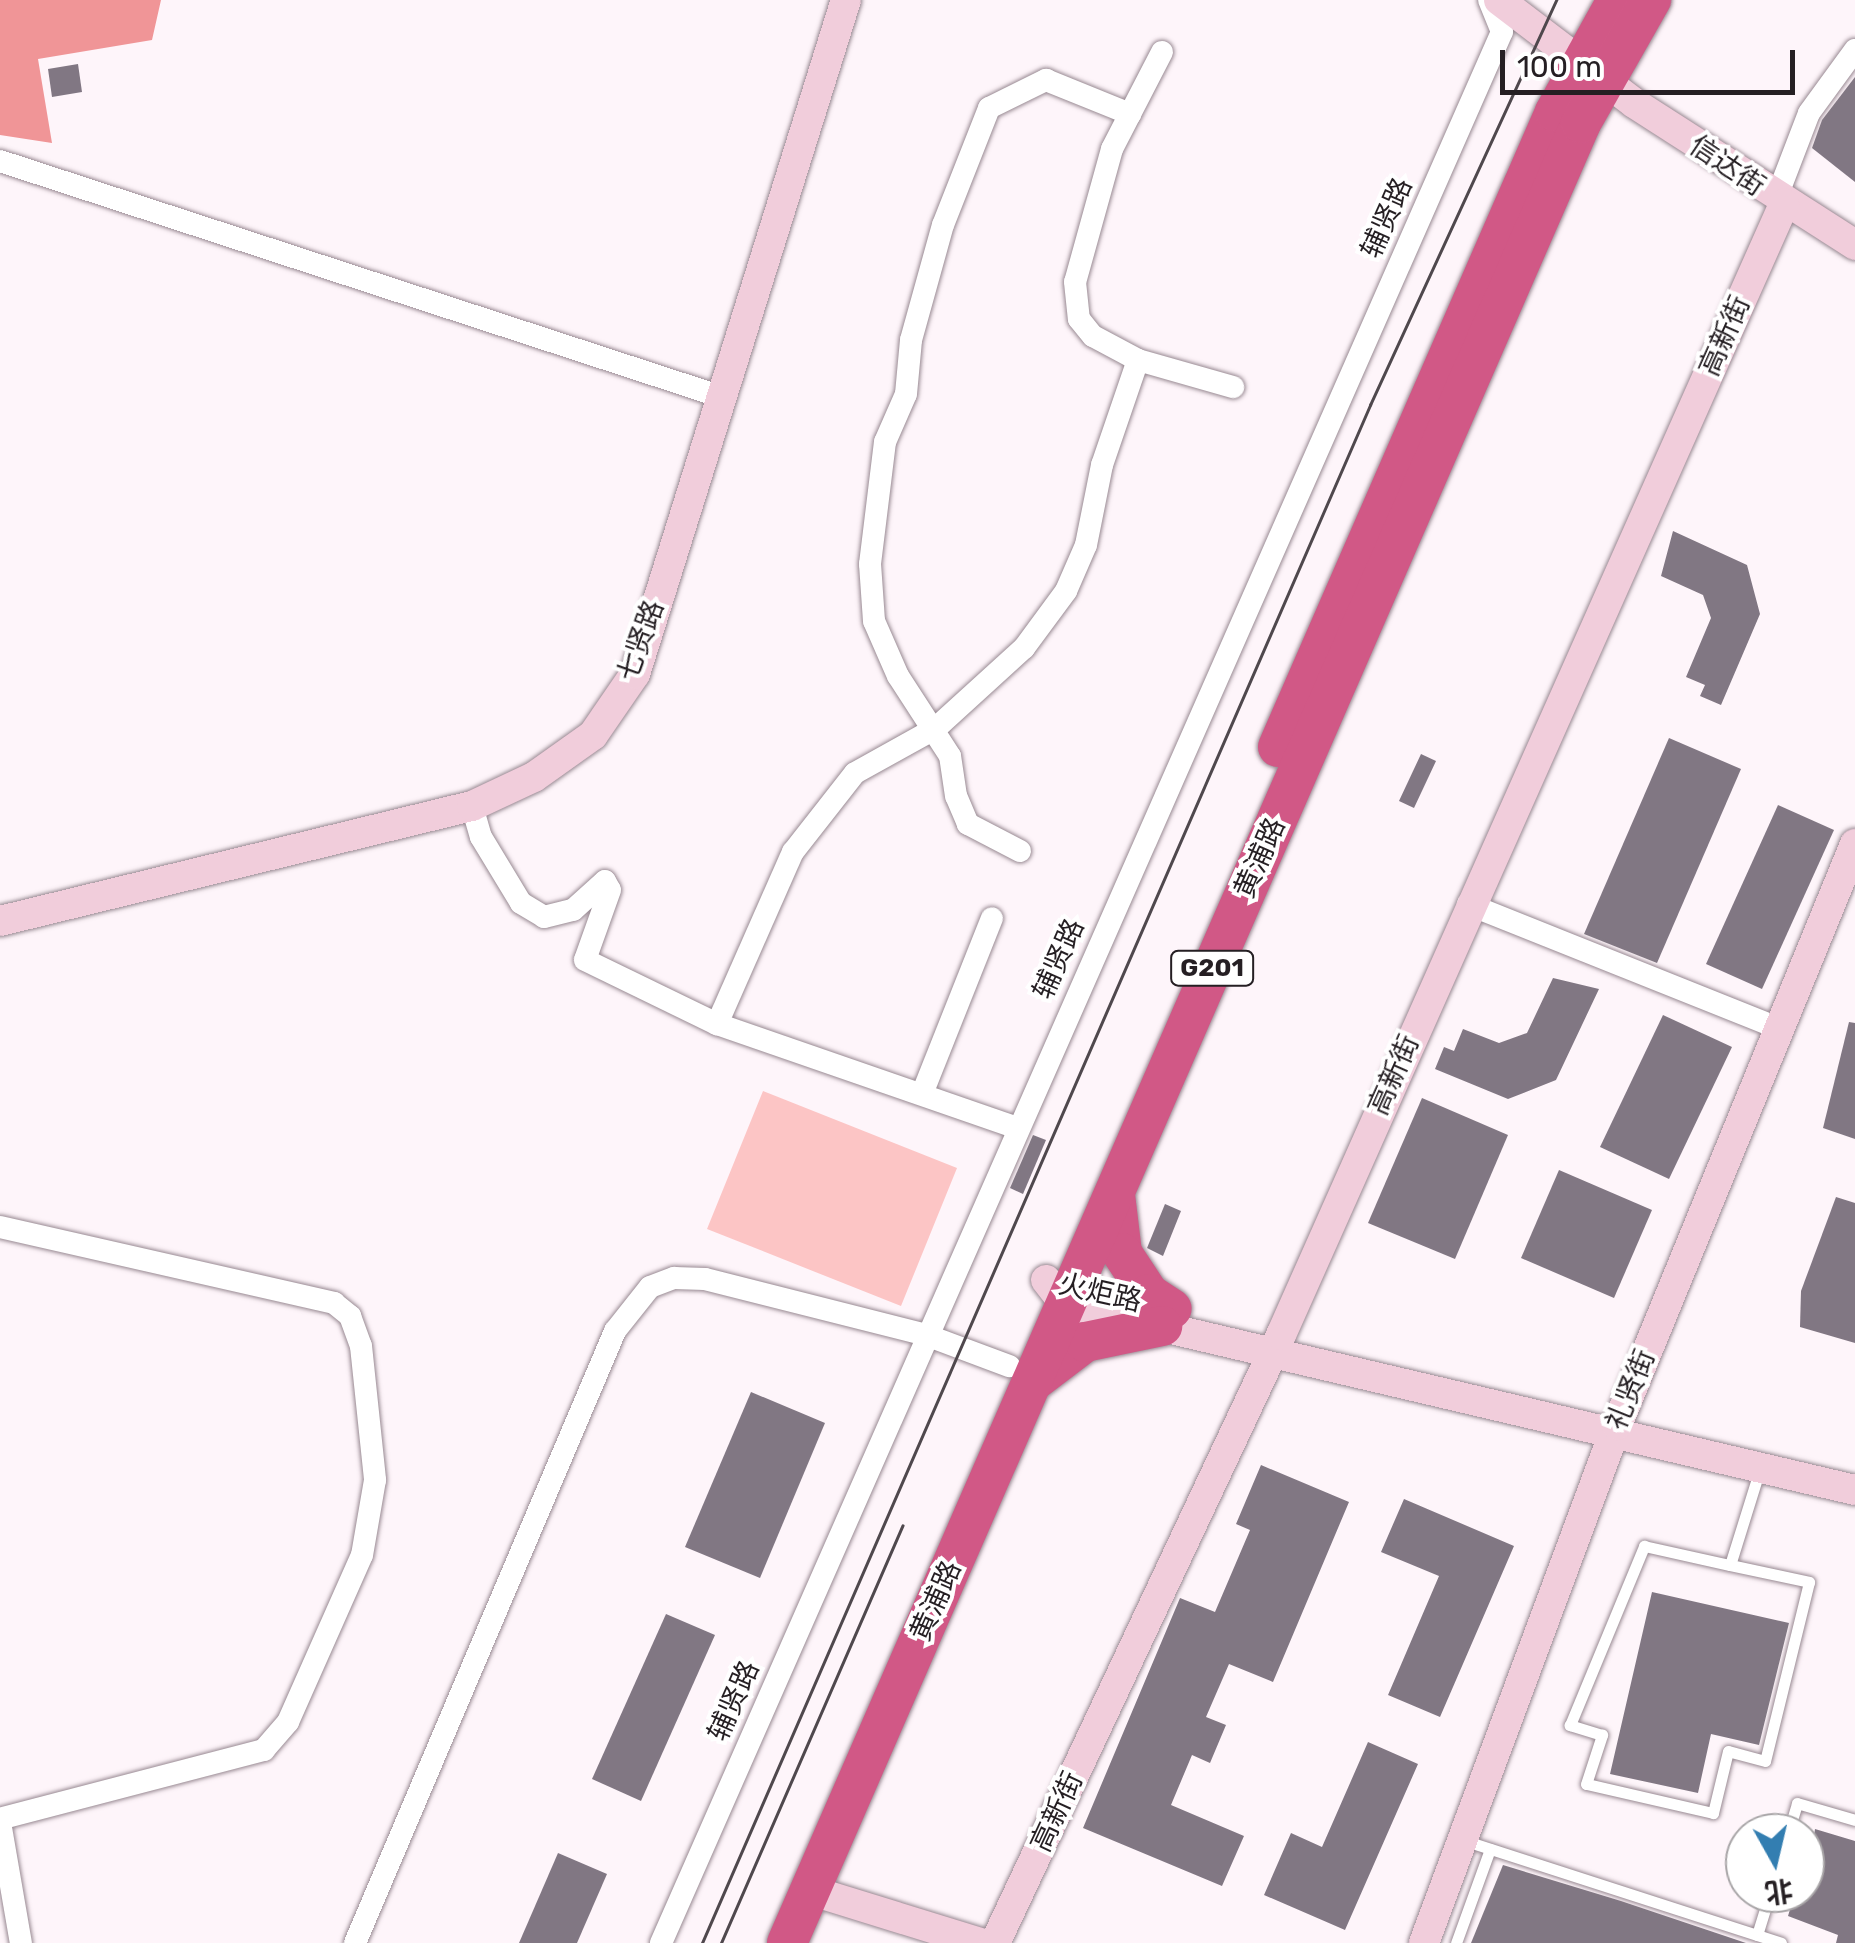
<!DOCTYPE html>
<meta charset="utf-8">
<style>
body{margin:0}
#map{position:relative;width:1855px;height:1943px;overflow:hidden;background:#fef5fa;font-family:Rubik,"Noto Sans SC",sans-serif}
div>[style]{position:absolute}
.green>*{inset:0;background:#fcc5c5}
.forest>*{inset:0;background:#f09597}
.building>*{inset:0;background:#817783}
.roads{filter:drop-shadow(0 0 2px #988992) drop-shadow(0 0 2px #988992)}
.lane>*{height:11px;margin:-5.5px;padding:0 5.5px;transform-origin:5.5px;border-radius:5.5px;background:#fff}
.street>*{height:22px;margin:-11px;padding:0 11px;transform-origin:11px;border-radius:11px;background:#fff}
.secondary>*{height:30px;margin:-15px;padding:0 15px;transform-origin:15px;border-radius:15px;background:#f1cddb}
.highway>*{height:40px;margin:-20px;padding:0 20px;transform-origin:20px;border-radius:20px;background:#d15886}
.tram>*{height:2.5px;margin:-1.25px;padding:0 1.25px;transform-origin:1.25px;border-radius:1.25px;background:#4f484d}
span{translate:-50% -50%;white-space:nowrap;text-align:center;line-height:1.15;-webkit-text-stroke:8px #fff;paint-order:stroke}
.shield-label span{padding:2px 8px;background:#fff;border:2px solid;border-radius:8px;-webkit-text-stroke-width:0}
.shield-label{font-size:25px;color:#251f23;font-weight:700}
.street-label{font-size:28px;color:#251f23}
.north{position:absolute;left:1725px;top:1813px;width:100px;height:100px;box-sizing:border-box;background:#fff;border:2px solid #a8a5a7;border-radius:50%;rotate:172deg;font-size:28px;font-weight:700;line-height:40px;text-align:center;color:#251f23}
.north::after{content:'';display:block;margin:auto;width:35px;height:45px;background:#337eb1;clip-path:polygon(50% 0,100% 100%,50% 72%,0 100%)}
.scale{position:absolute;left:1500px;top:50px;width:295px;height:45px;box-sizing:border-box;border:5px solid #251f23;border-top:0;padding-left:12px;font-size:30px;line-height:35px;white-space:nowrap;color:#251f23;-webkit-text-stroke:8px #fff;paint-order:stroke}
</style>
<div id="map">
<div class="green">
<i style="clip-path:polygon(763px 1091px,957px 1168px,901px 1306px,707px 1229px)"></i>
</div>
<div class="forest">
<i style="clip-path:polygon(0 0,161px 0,152px 40px,38px 59px,52px 143px,0 135px)"></i>
</div>
<div class="building">
<i style="clip-path:polygon(78px 64px,82px 92px,52px 97px,48px 69px)"></i>
<i style="clip-path:polygon(1855px 77px,1855px 182px,1812px 148px,1822px 120px)"></i>
<i style="clip-path:polygon(1673px 531px,1747px 565px,1760px 614px,1721px 705px,1700px 696px,1705px 685px,1686px 677px,1711px 618px,1703px 595px,1661px 576px)"></i>
<i style="clip-path:polygon(1669px 738px,1741px 769px,1657px 963px,1584px 934px)"></i>
<i style="clip-path:polygon(1421px 754px,1436px 761px,1414px 808px,1399px 801px)"></i>
<i style="clip-path:polygon(1778px 805px,1834px 830px,1762px 989px,1706px 964px)"></i>
<i style="clip-path:polygon(1553px 978px,1599px 989px,1556px 1080px,1508px 1099px,1435px 1069px,1444px 1047px,1454px 1051px,1463px 1029px,1499px 1043px,1527px 1033px)"></i>
<i style="clip-path:polygon(1663px 1015px,1732px 1047px,1669px 1179px,1600px 1147px)"></i>
<i style="clip-path:polygon(1849px 1022px,1855px 1023px,1855px 1139px,1823px 1128px)"></i>
<i style="clip-path:polygon(1422px 1098px,1508px 1135px,1455px 1259px,1368px 1223px)"></i>
<i style="clip-path:polygon(1033px 1135px,1046px 1140px,1023px 1194px,1010px 1188px)"></i>
<i style="clip-path:polygon(1559px 1170px,1652px 1210px,1614px 1298px,1521px 1258px)"></i>
<i style="clip-path:polygon(1836px 1197px,1855px 1203px,1855px 1343px,1800px 1327px,1801px 1291px)"></i>
<i style="clip-path:polygon(1165px 1204px,1181px 1211px,1163px 1256px,1147px 1248px)"></i>
<i style="clip-path:polygon(751px 1392px,825px 1423px,760px 1578px,685px 1547px)"></i>
<i style="clip-path:polygon(1261px 1465px,1349px 1502px,1273px 1682px,1229px 1664px,1206px 1717px,1226px 1725px,1210px 1763px,1192px 1755px,1171px 1805px,1244px 1836px,1222px 1886px,1083px 1828px,1180px 1598px,1215px 1612px,1250px 1530px,1236px 1524px)"></i>
<i style="clip-path:polygon(1404px 1499px,1514px 1546px,1440px 1717px,1388px 1695px,1439px 1576px,1381px 1552px)"></i>
<i style="clip-path:polygon(1652px 1592px,1789px 1623px,1759px 1745px,1711px 1734px,1698px 1793px,1610px 1774px)"></i>
<i style="clip-path:polygon(666px 1614px,715px 1635px,641px 1801px,592px 1779px)"></i>
<i style="clip-path:polygon(1368px 1742px,1418px 1764px,1345px 1930px,1264px 1895px,1291px 1833px,1322px 1847px)"></i>
<i style="clip-path:polygon(1815px 1829px,1855px 1841px,1855px 1943px,1836px 1943px,1838px 1935px,1788px 1916px,1795px 1893px,1805px 1893px)"></i>
<i style="clip-path:polygon(558px 1853px,607px 1874px,577px 1943px,519px 1943px)"></i>
<i style="clip-path:polygon(1503px 1865px,1621px 1901px,1746px 1943px,1471px 1943px)"></i>
</div>
<div class="roads">
<div class="lane">
<i style="left:1730px;top:1565px;width:81px;rotate:12.1deg"></i>
<i style="left:1809px;top:1582px;width:184px;rotate:103.8deg"></i>
<i style="left:1765px;top:1761px;width:38px;rotate:-165deg"></i>
<i style="left:1728px;top:1751px;width:64px;rotate:103.6deg"></i>
<i style="left:1713px;top:1813px;width:130px;rotate:-167.1deg"></i>
<i style="left:1586px;top:1784px;width:52px;rotate:-71.9deg"></i>
<i style="left:1602px;top:1735px;width:34px;rotate:-163deg"></i>
<i style="left:1570px;top:1725px;width:194px;rotate:-67.5deg"></i>
<i style="left:1644px;top:1546px;width:88px;rotate:12.5deg"></i>
<i style="left:1730px;top:1565px;width:97px;rotate:-72.7deg"></i>
<i style="left:1788px;top:1833px;width:31px;rotate:-73deg"></i>
<i style="left:1797px;top:1803px;width:60px;rotate:16.3deg"></i>
<i style="left:1466px;top:1841px;width:331px;rotate:17.9deg"></i>
<i style="left:1757px;top:1935px;width:44px;rotate:-72.8deg"></i>
<i style="left:1456px;top:1943px;width:100px;rotate:-70.1deg"></i>
</div>
<div class="street">
<i style="left:1162px;top:52px;width:109px;rotate:117.3deg"></i>
<i style="left:1112px;top:149px;width:138px;rotate:105.5deg"></i>
<i style="left:1075px;top:282px;width:37px;rotate:84deg"></i>
<i style="left:1079px;top:319px;width:22px;rotate:51deg"></i>
<i style="left:1093px;top:336px;width:51px;rotate:28.1deg"></i>
<i style="left:1138px;top:360px;width:99px;rotate:15.9deg"></i>
<i style="left:0;top:161px;width:756px;rotate:18.1deg"></i>
<i style="left:1776px;top:199px;width:92px;rotate:-69deg"></i>
<i style="left:1809px;top:113px;width:78px;rotate:-53.9deg"></i>
<i style="left:472px;top:806px;width:32px;rotate:74deg"></i>
<i style="left:481px;top:837px;width:77px;rotate:58.8deg"></i>
<i style="left:521px;top:903px;width:27px;rotate:31deg"></i>
<i style="left:544px;top:917px;width:30px;rotate:-14deg"></i>
<i style="left:573px;top:910px;width:43px;rotate:-42.2deg"></i>
<i style="left:605px;top:881px;width:10px;rotate:61deg"></i>
<i style="left:610px;top:890px;width:74px;rotate:109.7deg"></i>
<i style="left:585px;top:960px;width:147px;rotate:25.9deg"></i>
<i style="left:717px;top:1024px;width:318px;rotate:19.1deg"></i>
<i style="left:1020px;top:851px;width:59px;rotate:-152.6deg"></i>
<i style="left:968px;top:824px;width:30px;rotate:-113deg"></i>
<i style="left:956px;top:796px;width:40px;rotate:-98.5deg"></i>
<i style="left:950px;top:756px;width:95px;rotate:-123deg"></i>
<i style="left:898px;top:676px;width:60px;rotate:-113.6deg"></i>
<i style="left:874px;top:621px;width:57px;rotate:-94deg"></i>
<i style="left:870px;top:564px;width:123px;rotate:-83deg"></i>
<i style="left:885px;top:442px;width:52px;rotate:-66.4deg"></i>
<i style="left:906px;top:394px;width:54px;rotate:-84.7deg"></i>
<i style="left:911px;top:340px;width:119px;rotate:-74.5deg"></i>
<i style="left:943px;top:225px;width:126px;rotate:-68.5deg"></i>
<i style="left:989px;top:108px;width:64px;rotate:-26.2deg"></i>
<i style="left:1046px;top:80px;width:91px;rotate:22deg"></i>
<i style="left:1468px;top:904px;width:334px;rotate:21.8deg"></i>
<i style="left:717px;top:1024px;width:188px;rotate:-66.2deg"></i>
<i style="left:793px;top:852px;width:100px;rotate:-51.9deg"></i>
<i style="left:855px;top:773px;width:93px;rotate:-29.1deg"></i>
<i style="left:936px;top:728px;width:119px;rotate:-42.3deg"></i>
<i style="left:1024px;top:648px;width:71px;rotate:-53.6deg"></i>
<i style="left:1066px;top:591px;width:50px;rotate:-66.5deg"></i>
<i style="left:1086px;top:545px;width:82px;rotate:-78.7deg"></i>
<i style="left:1102px;top:465px;width:111px;rotate:-71.1deg"></i>
<i style="left:922px;top:1094px;width:189px;rotate:-68.3deg"></i>
<i style="left:0;top:1227px;width:343px;rotate:12.8deg"></i>
<i style="left:334px;top:1303px;width:21px;rotate:39deg"></i>
<i style="left:350px;top:1316px;width:32px;rotate:70deg"></i>
<i style="left:361px;top:1346px;width:135px;rotate:84deg"></i>
<i style="left:375px;top:1480px;width:76px;rotate:99.8deg"></i>
<i style="left:362px;top:1555px;width:183px;rotate:113.9deg"></i>
<i style="left:288px;top:1722px;width:37px;rotate:131deg"></i>
<i style="left:264px;top:1750px;width:273px;rotate:165.4deg"></i>
<i style="left:0;top:1822px;width:123px;rotate:80.2deg"></i>
<i style="left:355px;top:1943px;width:665px;rotate:-66.98deg"></i>
<i style="left:615px;top:1331px;width:56px;rotate:-51.5deg"></i>
<i style="left:650px;top:1287px;width:26px;rotate:-21deg"></i>
<i style="left:674px;top:1278px;width:31px;rotate:2deg"></i>
<i style="left:705px;top:1279px;width:228px;rotate:14.2deg"></i>
<i style="left:926px;top:1335px;width:89px;rotate:20.5deg"></i>
<i style="left:661px;top:1943px;width:2088px;rotate:-66.25deg"></i>
<i style="left:1502px;top:32px;width:35px;rotate:-112deg"></i>
</div>
<div class="secondary">
<i style="left:1499px;top:0;width:170px;rotate:37.3deg"></i>
<i style="left:1634px;top:103px;width:263px;rotate:32.7deg"></i>
<i style="left:0;top:921px;width:486px;rotate:-13.7deg"></i>
<i style="left:472px;top:806px;width:68px;rotate:-25.1deg"></i>
<i style="left:534px;top:777px;width:72px;rotate:-35.4deg"></i>
<i style="left:593px;top:735px;width:74px;rotate:-55.5deg"></i>
<i style="left:635px;top:674px;width:706px;rotate:-72.62deg"></i>
<i style="left:1046px;top:1280px;width:31px;rotate:52deg"></i>
<i style="left:1065px;top:1304px;width:812px;rotate:13.25deg"></i>
<i style="left:809px;top:1890px;width:179px;rotate:17.2deg"></i>
<i style="left:995px;top:1943px;width:672px;rotate:-64.81deg"></i>
<i style="left:1281px;top:1335px;width:1238px;rotate:-66.02deg"></i>
<i style="left:1424px;top:1943px;width:553px;rotate:-69.57deg"></i>
<i style="left:1617px;top:1425px;width:628px;rotate:-67.72deg"></i>
</div>
<div class="highway">
<i style="left:1278px;top:747px;width:693px;rotate:-66.43deg"></i>
<i style="left:1555px;top:112px;width:128px;rotate:-61deg"></i>
<i style="left:1115px;top:1195px;width:58px;rotate:83.1deg"></i>
<i style="left:1122px;top:1253px;width:49px;rotate:56.6deg"></i>
<i style="left:1149px;top:1294px;width:27px;rotate:33deg"></i>
<i style="left:1035px;top:1380px;width:63px;rotate:-37.2deg"></i>
<i style="left:1085px;top:1342px;width:79px;rotate:-11.7deg"></i>
<i style="left:787px;top:1943px;width:1986px;rotate:-66.43deg"></i>
<i style="left:1581px;top:123px;width:142px;rotate:-60.4deg"></i>
</div>
</div>
<div class="tram">
<i style="left:702px;top:1943px;width:1677px;rotate:-66.52deg"></i>
<i style="left:1370px;top:405px;width:446px;rotate:-65.3deg"></i>
<i style="left:721px;top:1943px;width:455px;rotate:-66.5deg"></i>
</div>
<div class="shield-label">
<span style="left:1212px;top:968px">G201</span>
</div>
<div class="street-label">
<span style="left:1727px;top:166px;rotate:34deg">信达街</span>
<span style="left:1387px;top:218px;rotate:-66deg">辅贤路</span>
<span style="left:1725px;top:336px;rotate:-66deg">高新街</span>
<span style="left:641px;top:641px;rotate:-70deg">七贤路</span>
<span style="left:1260px;top:858px;rotate:-66deg">黄浦路</span>
<span style="left:1059px;top:959px;rotate:-66deg">辅贤路</span>
<span style="left:1394px;top:1075px;rotate:-66deg">高新街</span>
<span style="left:1100px;top:1293px;rotate:13deg">火炬路</span>
<span style="left:1631px;top:1390px;rotate:-68deg">礼贤街</span>
<span style="left:936px;top:1601px;rotate:-66deg">黄浦路</span>
<span style="left:734px;top:1701px;rotate:-66deg">辅贤路</span>
<span style="left:1057px;top:1812px;rotate:-65deg">高新街</span>
</div>
<div class="north">北</div>
<div class="scale">100 m</div>
</div>
